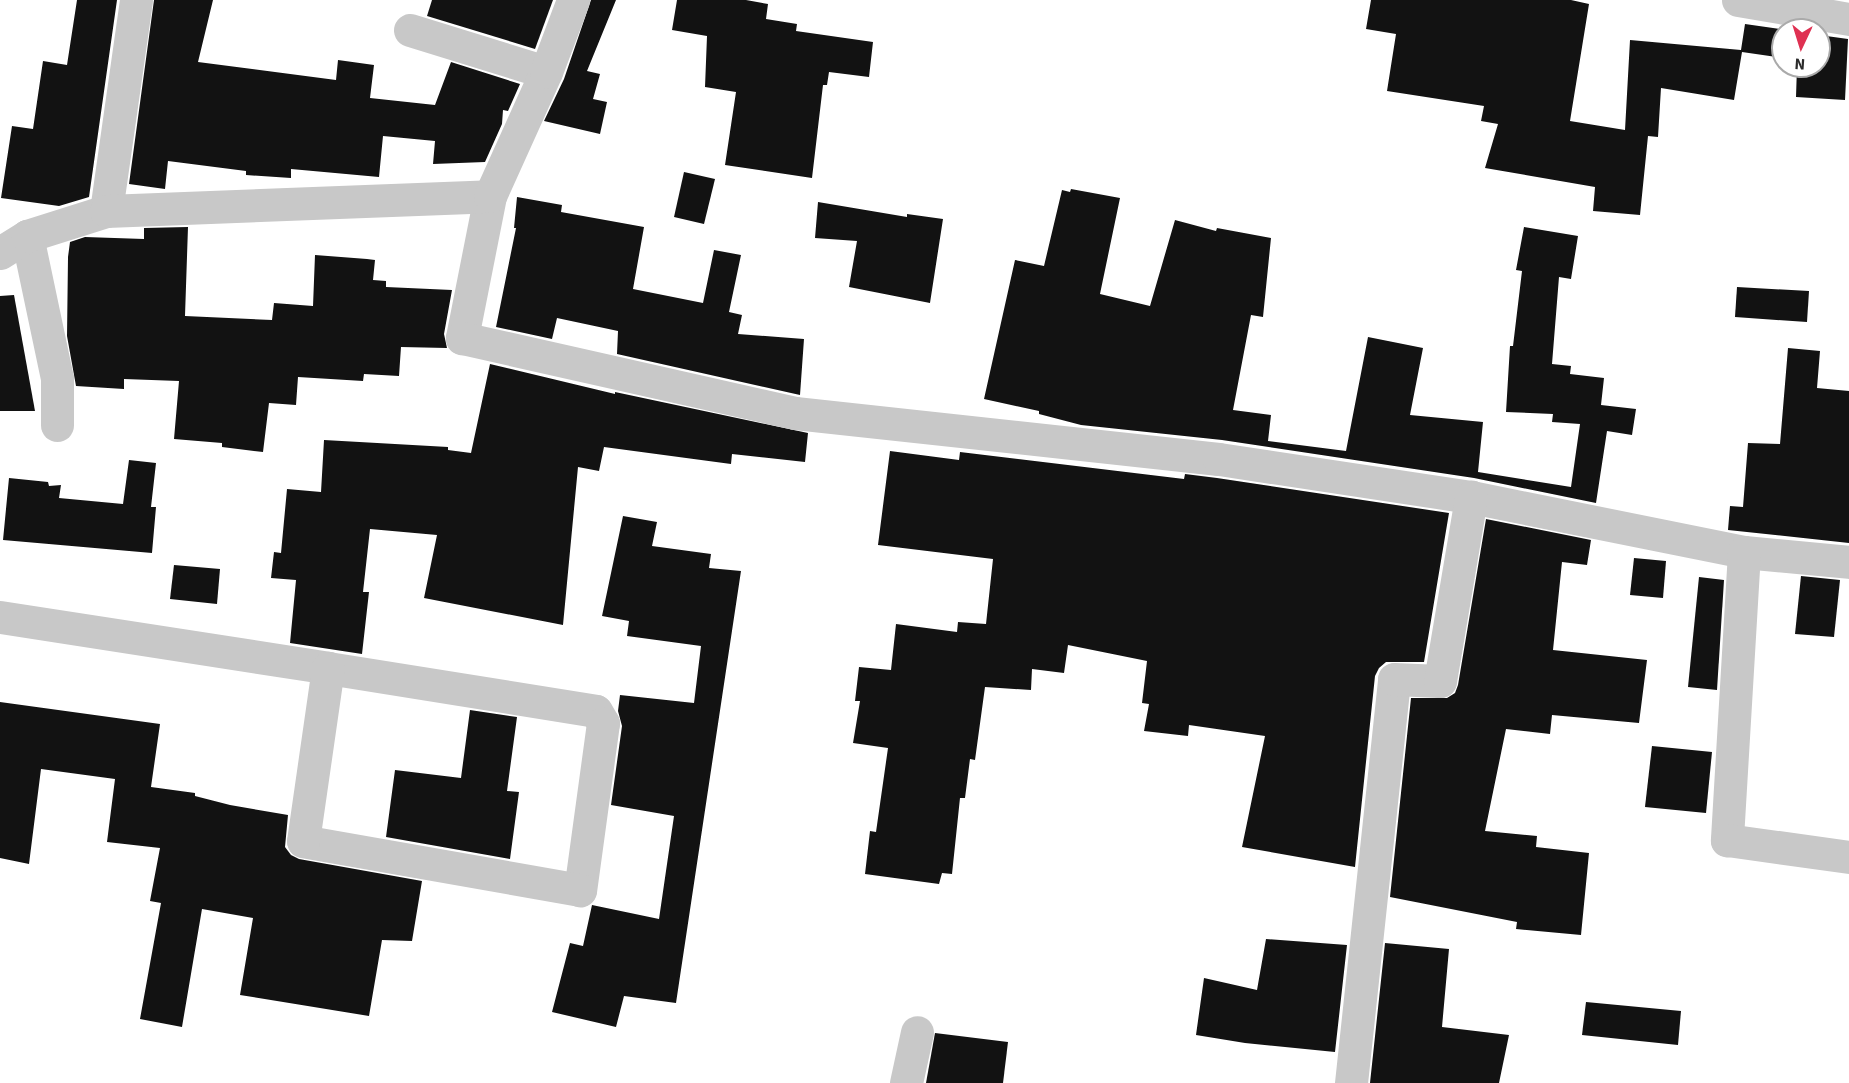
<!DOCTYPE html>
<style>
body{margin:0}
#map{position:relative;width:1849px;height:1083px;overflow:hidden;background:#fff;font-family:"Source Sans 3",sans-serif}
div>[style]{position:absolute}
.building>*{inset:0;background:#121212}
.street>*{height:33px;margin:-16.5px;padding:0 16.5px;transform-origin:16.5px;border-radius:16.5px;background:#c8c8c8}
span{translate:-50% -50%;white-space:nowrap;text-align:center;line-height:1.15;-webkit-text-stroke:6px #fff;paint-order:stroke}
.north{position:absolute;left:1771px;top:18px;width:60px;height:60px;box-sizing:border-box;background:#fff;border:2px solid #aaa;border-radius:50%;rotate:184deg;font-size:16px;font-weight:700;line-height:24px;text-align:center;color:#2b2b2b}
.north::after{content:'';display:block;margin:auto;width:21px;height:27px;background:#df3152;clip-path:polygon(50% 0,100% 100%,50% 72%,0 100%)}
</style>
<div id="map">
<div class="building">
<i style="clip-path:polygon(77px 0,117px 0,89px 197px,59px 206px,1px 198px,12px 126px,33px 129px,43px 61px,67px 65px)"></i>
<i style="clip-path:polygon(154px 0,213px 0,198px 62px,336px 80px,338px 60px,374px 65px,370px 98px,435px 105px,451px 62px,520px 84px,508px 111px,503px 110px,502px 124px,485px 162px,433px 164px,435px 141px,383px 136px,379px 177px,291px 169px,291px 178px,246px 175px,246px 171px,168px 161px,165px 189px,129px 184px)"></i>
<i style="clip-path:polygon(432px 0,553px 0,535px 49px,427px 16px)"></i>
<i style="clip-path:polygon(591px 0,616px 0,587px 71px,600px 74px,593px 99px,607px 102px,600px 134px,544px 121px,564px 79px)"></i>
<i style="clip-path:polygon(677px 0,746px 0,768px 4px,766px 19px,797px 24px,796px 31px,873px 42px,869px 77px,829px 72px,827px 85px,823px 85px,812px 178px,725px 165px,736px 92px,705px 87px,707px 36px,672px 30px)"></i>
<i style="clip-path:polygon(1371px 0,1571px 0,1589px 4px,1570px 121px,1625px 130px,1630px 40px,1741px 50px,1745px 24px,1786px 30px,1783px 30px,1783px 58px,1742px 52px,1734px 100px,1661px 88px,1658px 137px,1648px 136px,1640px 215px,1593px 211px,1595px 187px,1485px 168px,1498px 124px,1481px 121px,1484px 106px,1387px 91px,1396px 34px,1366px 29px)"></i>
<i style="clip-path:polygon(1819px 35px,1848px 39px,1845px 100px,1796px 97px,1797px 66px,1819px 66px)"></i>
<i style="clip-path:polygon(684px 172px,715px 179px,704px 224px,674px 217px)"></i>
<i style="clip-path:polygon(1071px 189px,1120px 198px,1100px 294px,1150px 306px,1175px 220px,1216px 231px,1217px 228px,1271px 238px,1263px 317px,1251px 315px,1233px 410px,1271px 415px,1268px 441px,1346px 451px,1368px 337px,1423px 348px,1410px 415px,1483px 422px,1478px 472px,1571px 487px,1580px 424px,1552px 422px,1553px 414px,1506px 412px,1510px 346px,1513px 346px,1522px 271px,1516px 270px,1524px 227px,1578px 236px,1571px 279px,1559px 277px,1552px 364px,1571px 366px,1570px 374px,1604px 378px,1601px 405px,1636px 409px,1632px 435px,1607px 431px,1596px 503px,1474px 478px,1222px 440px,1081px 425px,1039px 414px,1039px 411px,984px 399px,1015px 260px,1044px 266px,1062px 190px,1070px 192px)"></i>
<i style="clip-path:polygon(517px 197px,562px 205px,561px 212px,644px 227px,633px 289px,703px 303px,714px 250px,741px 255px,729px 312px,742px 315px,738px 334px,804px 339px,800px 395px,617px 354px,618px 331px,557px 318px,552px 339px,496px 327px,516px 228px,514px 228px)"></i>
<i style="clip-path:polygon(818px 202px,907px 217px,907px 214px,943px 219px,930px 303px,849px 287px,857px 241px,815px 238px)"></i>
<i style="clip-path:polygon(188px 227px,185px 316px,272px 320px,274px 303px,313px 306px,315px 255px,367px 259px,375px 260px,373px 280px,386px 281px,386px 287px,452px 290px,444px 334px,447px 348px,401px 347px,399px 376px,364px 374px,363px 381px,298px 377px,296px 405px,269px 403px,263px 452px,222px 447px,222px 443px,174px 439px,179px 381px,124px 379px,124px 389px,76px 386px,67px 336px,68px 257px,70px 242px,85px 237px,144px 239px,144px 228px)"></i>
<i style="clip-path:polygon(1737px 287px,1809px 291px,1807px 322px,1735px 317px)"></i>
<i style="clip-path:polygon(14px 295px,35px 411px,0 411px,0 296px)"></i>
<i style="clip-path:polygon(1788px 348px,1820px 351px,1817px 388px,1849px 391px,1849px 543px,1728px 530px,1730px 506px,1743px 507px,1748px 443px,1780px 444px)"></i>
<i style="clip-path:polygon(490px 364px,615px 394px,615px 392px,808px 433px,805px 462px,732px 454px,731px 464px,604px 447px,599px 471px,578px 467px,563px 625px,424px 598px,437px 535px,370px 529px,363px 592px,369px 592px,362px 654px,290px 643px,296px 580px,271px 578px,274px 552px,281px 553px,287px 489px,321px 492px,324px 440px,448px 447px,448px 450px,471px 453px)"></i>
<i style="clip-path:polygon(890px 451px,959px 460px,960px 452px,1184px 479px,1185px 474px,1217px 478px,1449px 513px,1424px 662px,1386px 662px,1379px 668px,1375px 676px,1355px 867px,1242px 847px,1265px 736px,1189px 725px,1188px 736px,1144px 731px,1149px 704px,1142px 703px,1147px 661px,1068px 645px,1064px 673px,1032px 669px,1031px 690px,985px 687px,975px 760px,970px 759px,965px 798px,960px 798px,952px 874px,942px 873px,939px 884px,865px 874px,870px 831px,876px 832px,888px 748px,853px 743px,860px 701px,855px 701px,859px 667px,891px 670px,896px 624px,957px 632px,958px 622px,986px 624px,993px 559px,878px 545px)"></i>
<i style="clip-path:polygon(129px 460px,156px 463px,151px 507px,156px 507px,152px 553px,3px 540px,9px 478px,48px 482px,49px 486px,61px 485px,59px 498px,123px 504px)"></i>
<i style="clip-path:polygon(623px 516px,657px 522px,652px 546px,711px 554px,709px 568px,741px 571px,676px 1003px,624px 996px,616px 1027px,552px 1012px,570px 943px,583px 946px,592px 905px,659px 919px,674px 816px,611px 805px,622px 726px,618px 711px,620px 695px,694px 703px,701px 646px,627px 636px,629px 621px,602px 616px)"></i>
<i style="clip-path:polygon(1486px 519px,1591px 540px,1587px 565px,1562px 562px,1553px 650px,1647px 660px,1639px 723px,1552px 715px,1550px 734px,1506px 729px,1485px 831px,1537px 836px,1536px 847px,1589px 853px,1581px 935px,1516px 929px,1517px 922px,1390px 897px,1411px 698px,1447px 698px,1455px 693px,1458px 685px)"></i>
<i style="clip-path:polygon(1634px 558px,1666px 561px,1663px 598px,1630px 595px)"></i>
<i style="clip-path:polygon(174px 565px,220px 569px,217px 604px,170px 599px)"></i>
<i style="clip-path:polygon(1801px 576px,1840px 580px,1834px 637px,1795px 634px)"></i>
<i style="clip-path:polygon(1699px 577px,1724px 580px,1717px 690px,1688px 687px)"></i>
<i style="clip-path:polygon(0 702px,160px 724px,151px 787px,195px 793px,195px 796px,230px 805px,288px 815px,285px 847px,291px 855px,299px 859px,422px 881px,412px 941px,382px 940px,369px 1016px,240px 995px,253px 918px,202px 909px,182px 1027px,140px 1019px,161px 903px,150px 901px,160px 848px,107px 842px,115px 779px,41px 769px,29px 864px,0 858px)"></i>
<i style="clip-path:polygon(470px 710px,517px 717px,507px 791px,519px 792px,510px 859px,386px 837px,395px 770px,461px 778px)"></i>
<i style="clip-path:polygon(1652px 746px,1712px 752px,1706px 813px,1645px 807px)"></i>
<i style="clip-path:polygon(1266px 939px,1347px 945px,1335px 1052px,1245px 1043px,1196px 1035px,1204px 978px,1257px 990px)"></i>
<i style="clip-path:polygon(1385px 943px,1449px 949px,1442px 1027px,1509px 1035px,1499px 1083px,1370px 1083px)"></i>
<i style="clip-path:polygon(1586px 1002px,1681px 1011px,1678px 1045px,1582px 1035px)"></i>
<i style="clip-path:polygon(935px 1033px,1008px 1042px,1003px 1083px,926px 1083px)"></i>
</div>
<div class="street">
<i style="left:1738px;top:0;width:113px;rotate:9.7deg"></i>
<i style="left:410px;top:30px;width:142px;rotate:17.2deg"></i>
<i style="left:490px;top:196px;width:145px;rotate:101.2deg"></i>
<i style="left:462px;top:338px;width:341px;rotate:12.7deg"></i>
<i style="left:795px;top:413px;width:426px;rotate:6.2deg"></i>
<i style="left:1219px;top:459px;width:255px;rotate:8.6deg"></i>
<i style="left:1471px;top:497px;width:278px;rotate:11.4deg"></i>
<i style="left:1744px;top:552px;width:105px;rotate:5.4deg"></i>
<i style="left:106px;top:211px;width:213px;rotate:-81.9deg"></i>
<i style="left:27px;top:236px;width:145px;rotate:78.1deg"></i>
<i style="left:57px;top:378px;width:47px;rotate:90deg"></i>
<i style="left:0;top:253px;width:32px;rotate:-32deg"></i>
<i style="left:27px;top:236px;width:83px;rotate:-17.6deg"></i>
<i style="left:106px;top:211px;width:384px;rotate:-2.2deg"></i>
<i style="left:490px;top:196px;width:136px;rotate:-65.7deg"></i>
<i style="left:546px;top:72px;width:77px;rotate:-69.4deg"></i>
<i style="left:1744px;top:552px;width:289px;rotate:93.4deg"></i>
<i style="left:1727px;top:840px;width:123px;rotate:7.9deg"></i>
<i style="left:0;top:617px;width:332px;rotate:8.8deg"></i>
<i style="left:328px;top:668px;width:271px;rotate:9.1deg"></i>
<i style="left:596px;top:711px;width:14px;rotate:60deg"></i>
<i style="left:603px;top:723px;width:169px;rotate:97.8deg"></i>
<i style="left:580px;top:890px;width:281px;rotate:-170deg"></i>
<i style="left:303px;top:841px;width:175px;rotate:-81.8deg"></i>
<i style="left:906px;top:1083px;width:52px;rotate:-77.8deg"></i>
<i style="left:1351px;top:1083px;width:406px;rotate:-83.9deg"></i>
<i style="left:1394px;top:679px;width:46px;rotate:2.5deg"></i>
<i style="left:1440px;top:681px;width:187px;rotate:-80.4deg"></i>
</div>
<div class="north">N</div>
</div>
